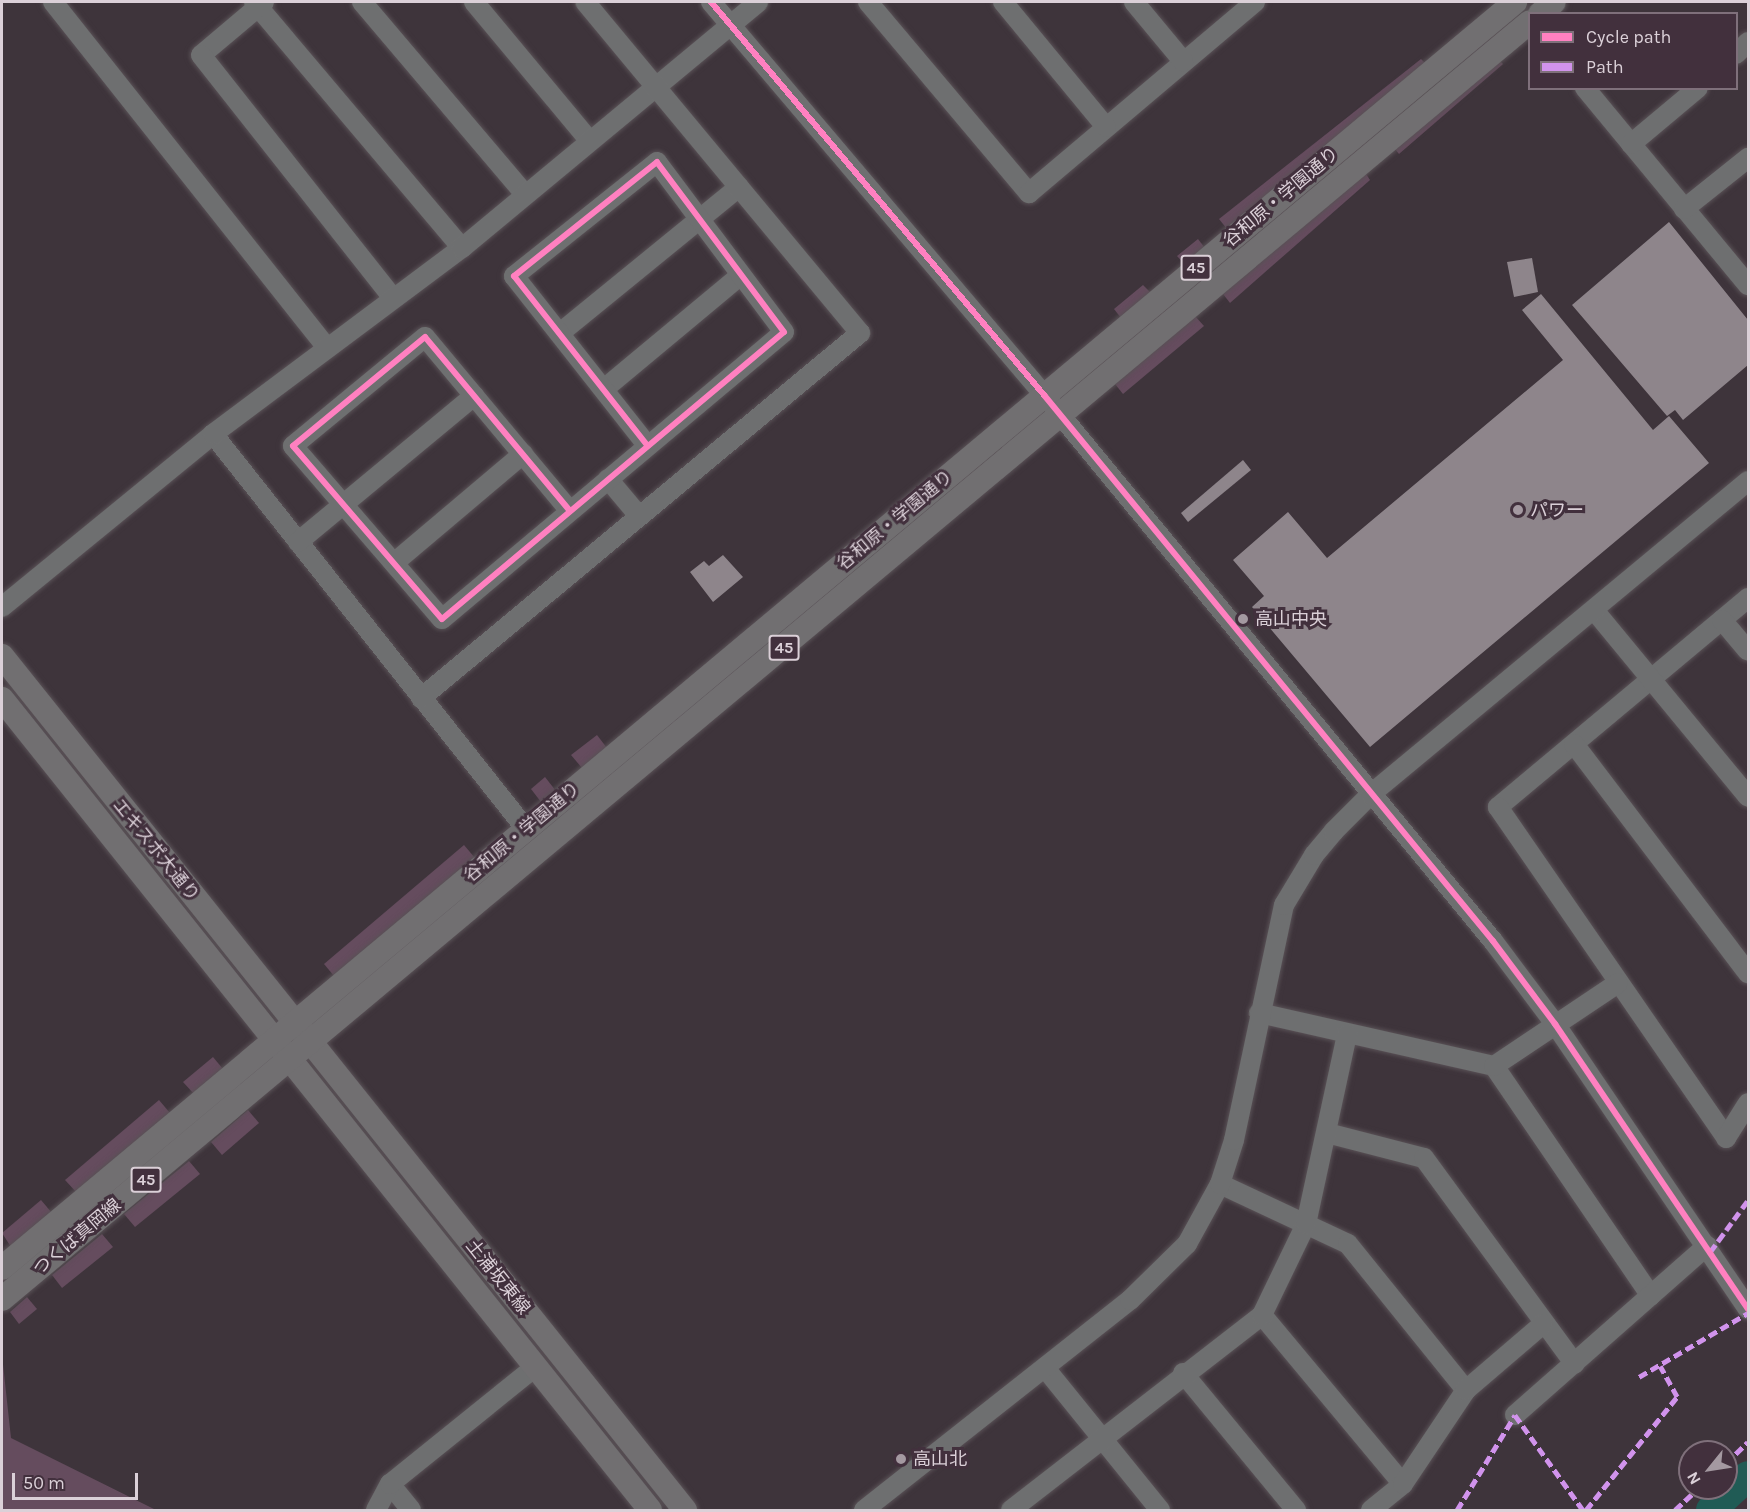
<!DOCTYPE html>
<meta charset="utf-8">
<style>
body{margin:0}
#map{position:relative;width:1750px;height:1512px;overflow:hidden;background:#3e343b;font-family:Karla,"Noto Sans JP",sans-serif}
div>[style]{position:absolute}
.green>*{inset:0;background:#654c5e}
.river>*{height:30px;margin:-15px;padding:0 15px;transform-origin:15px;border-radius:15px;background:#205b55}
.building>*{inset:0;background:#8e858b}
.roads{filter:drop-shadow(0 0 2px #595156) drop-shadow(0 0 2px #595156)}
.minor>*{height:20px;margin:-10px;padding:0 10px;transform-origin:10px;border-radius:10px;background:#6e6f70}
.major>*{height:24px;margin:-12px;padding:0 12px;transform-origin:12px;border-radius:12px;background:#716f71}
.quiet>*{height:4.5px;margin-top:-2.25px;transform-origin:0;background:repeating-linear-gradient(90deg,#d193ec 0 9px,transparent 0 13.5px)}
.cycleway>*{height:6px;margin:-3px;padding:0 3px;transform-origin:3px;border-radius:3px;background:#ff80c0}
.dots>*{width:16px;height:16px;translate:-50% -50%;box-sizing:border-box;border:3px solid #42303d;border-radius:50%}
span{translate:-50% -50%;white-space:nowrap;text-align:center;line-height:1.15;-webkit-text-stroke:6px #42303d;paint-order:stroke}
.shield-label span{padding:2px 4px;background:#42303d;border:2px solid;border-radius:4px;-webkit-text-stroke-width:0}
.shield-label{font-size:16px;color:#dbd0d8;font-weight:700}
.street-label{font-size:18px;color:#dbd0d8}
.poi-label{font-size:18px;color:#dbd0d8}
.left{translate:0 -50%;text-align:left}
.frame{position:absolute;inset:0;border:3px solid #dbd0d8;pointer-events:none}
.legend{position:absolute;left:1528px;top:12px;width:210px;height:78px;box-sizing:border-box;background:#42303d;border:2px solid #7f707b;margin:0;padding:8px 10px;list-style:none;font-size:18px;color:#dbd0d8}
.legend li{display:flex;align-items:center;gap:12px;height:30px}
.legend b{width:30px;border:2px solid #7f707b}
.north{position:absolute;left:1678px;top:1440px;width:60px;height:60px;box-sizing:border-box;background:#42303d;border:2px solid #7f707b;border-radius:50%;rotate:240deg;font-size:16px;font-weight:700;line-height:24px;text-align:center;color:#dbd0d8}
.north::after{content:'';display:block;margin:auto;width:21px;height:27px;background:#a499a1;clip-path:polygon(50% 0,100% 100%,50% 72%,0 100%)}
.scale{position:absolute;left:12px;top:1473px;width:126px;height:27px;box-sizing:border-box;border:3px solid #dbd0d8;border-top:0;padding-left:8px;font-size:18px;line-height:21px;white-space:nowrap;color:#dbd0d8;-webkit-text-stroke:4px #42303d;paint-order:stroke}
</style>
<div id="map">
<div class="green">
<i style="clip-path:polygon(1421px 59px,1425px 63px,1227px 229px,1219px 219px)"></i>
<i style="clip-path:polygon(1500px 61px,1503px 64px,1399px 154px,1395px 149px)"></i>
<i style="clip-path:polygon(1366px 174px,1370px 180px,1230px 303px,1223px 294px)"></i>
<i style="clip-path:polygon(1198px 239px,1205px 248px,1185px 265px,1177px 256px)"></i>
<i style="clip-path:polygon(1143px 285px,1151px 293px,1121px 318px,1114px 309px)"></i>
<i style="clip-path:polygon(1195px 316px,1204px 326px,1123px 394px,1115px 384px)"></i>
<i style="clip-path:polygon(597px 735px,607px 748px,582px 768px,571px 755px)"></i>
<i style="clip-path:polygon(545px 777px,556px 791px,541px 802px,531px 789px)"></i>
<i style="clip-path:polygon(464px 845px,475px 858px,334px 976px,324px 964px)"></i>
<i style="clip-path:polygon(213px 1057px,223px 1069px,194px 1094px,183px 1082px)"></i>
<i style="clip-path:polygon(159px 1100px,170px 1113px,77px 1193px,65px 1180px)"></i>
<i style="clip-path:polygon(248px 1110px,259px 1123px,222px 1155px,211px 1142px)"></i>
<i style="clip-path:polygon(189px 1161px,200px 1174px,135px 1227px,124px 1214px)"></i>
<i style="clip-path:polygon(41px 1200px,52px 1213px,11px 1247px,2px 1233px)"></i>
<i style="clip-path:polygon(102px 1234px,113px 1247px,62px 1288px,52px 1275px)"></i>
<i style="clip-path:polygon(27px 1297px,37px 1309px,19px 1324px,10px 1312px)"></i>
<i style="clip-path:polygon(2px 1355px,11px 1438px,156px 1510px,2px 1510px)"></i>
</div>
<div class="river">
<i style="left:1711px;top:1510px;width:50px;rotate:-42.6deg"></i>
</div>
<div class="building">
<i style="clip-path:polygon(1669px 222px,1748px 320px,1748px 365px,1683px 420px,1675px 410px,1667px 416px,1572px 305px)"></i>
<i style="clip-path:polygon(1532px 258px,1538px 292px,1514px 297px,1507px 262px)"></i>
<i style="clip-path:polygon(1541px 294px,1653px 430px,1669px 416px,1709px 463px,1370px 747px,1252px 607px,1264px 596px,1233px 560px,1288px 512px,1327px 558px,1563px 360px,1522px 310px)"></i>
<i style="clip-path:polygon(1243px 460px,1251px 470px,1188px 522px,1181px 513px)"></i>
<i style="clip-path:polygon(723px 555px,743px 577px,713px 602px,690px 572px,704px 561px,709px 566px)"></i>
</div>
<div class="roads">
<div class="minor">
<i style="left:53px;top:2px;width:441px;rotate:51.6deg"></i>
<i style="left:254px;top:2px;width:322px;rotate:49.8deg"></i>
<i style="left:264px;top:2px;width:82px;rotate:139.9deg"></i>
<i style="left:201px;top:55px;width:310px;rotate:51.7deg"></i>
<i style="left:362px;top:2px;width:252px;rotate:49.7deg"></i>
<i style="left:474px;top:2px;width:180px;rotate:50.2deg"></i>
<i style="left:711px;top:2px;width:515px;rotate:49.72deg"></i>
<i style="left:1044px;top:395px;width:707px;rotate:50.57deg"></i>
<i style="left:1493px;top:941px;width:104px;rotate:53.2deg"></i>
<i style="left:1555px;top:1024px;width:344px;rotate:55.9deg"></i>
<i style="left:868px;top:2px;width:250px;rotate:49.9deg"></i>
<i style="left:1029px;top:193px;width:296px;rotate:-40.2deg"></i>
<i style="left:1003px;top:2px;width:162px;rotate:50.5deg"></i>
<i style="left:1134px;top:2px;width:77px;rotate:50.3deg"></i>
<i style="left:1736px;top:54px;width:17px;rotate:-45deg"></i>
<i style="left:1585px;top:88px;width:256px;rotate:50.4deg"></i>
<i style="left:1631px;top:144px;width:87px;rotate:-39.9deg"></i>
<i style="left:1684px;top:209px;width:82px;rotate:-38.6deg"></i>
<i style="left:560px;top:333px;width:231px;rotate:-39.2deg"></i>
<i style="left:604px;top:389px;width:178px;rotate:-39.8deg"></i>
<i style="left:213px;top:434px;width:504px;rotate:51.61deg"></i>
<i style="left:608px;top:479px;width:48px;rotate:50deg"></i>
<i style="left:570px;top:511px;width:226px;rotate:-129.8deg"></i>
<i style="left:425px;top:337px;width:171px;rotate:140.5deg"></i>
<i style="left:293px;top:446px;width:228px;rotate:49.3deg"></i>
<i style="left:442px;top:619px;width:446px;rotate:-40deg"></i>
<i style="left:784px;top:332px;width:212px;rotate:-126.8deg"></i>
<i style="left:657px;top:162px;width:183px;rotate:141.4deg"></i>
<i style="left:514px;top:276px;width:216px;rotate:51.8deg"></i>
<i style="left:298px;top:542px;width:229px;rotate:-39.7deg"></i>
<i style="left:394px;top:563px;width:169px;rotate:-40.2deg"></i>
<i style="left:1748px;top:598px;width:326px;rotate:140.1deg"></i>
<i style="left:1498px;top:807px;width:402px;rotate:55.4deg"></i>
<i style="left:1726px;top:1138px;width:41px;rotate:-57.8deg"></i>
<i style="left:2px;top:607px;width:273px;rotate:-39.3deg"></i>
<i style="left:213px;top:434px;width:311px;rotate:-36.8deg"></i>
<i style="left:462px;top:248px;width:385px;rotate:-39.7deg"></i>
<i style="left:1594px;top:610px;width:242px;rotate:50.5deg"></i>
<i style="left:1722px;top:620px;width:40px;rotate:50deg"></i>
<i style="left:421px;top:698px;width:571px;rotate:-39.74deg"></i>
<i style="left:860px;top:333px;width:430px;rotate:-129.7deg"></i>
<i style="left:1574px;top:744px;width:288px;rotate:52.8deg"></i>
<i style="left:1259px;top:1013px;width:241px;rotate:12.7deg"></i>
<i style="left:1494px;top:1066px;width:278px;rotate:55.7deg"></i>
<i style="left:1494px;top:1066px;width:149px;rotate:-33.8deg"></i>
<i style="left:1327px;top:1133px;width:100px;rotate:14.5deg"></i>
<i style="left:1424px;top:1158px;width:255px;rotate:53.8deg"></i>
<i style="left:1220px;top:1184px;width:141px;rotate:25.1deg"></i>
<i style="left:1348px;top:1244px;width:188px;rotate:51.1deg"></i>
<i style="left:1262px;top:1315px;width:220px;rotate:50.2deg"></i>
<i style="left:1045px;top:1368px;width:183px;rotate:51deg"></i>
<i style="left:1183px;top:1373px;width:178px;rotate:50.5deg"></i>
<i style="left:1515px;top:1415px;width:256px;rotate:-41.4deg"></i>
<i style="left:390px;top:1484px;width:33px;rotate:51deg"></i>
<i style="left:376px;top:1510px;width:30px;rotate:-62deg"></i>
<i style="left:390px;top:1484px;width:186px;rotate:-38.9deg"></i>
<i style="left:864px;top:1510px;width:339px;rotate:-38.3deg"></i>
<i style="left:1130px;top:1300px;width:80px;rotate:-44.5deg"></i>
<i style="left:1187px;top:1244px;width:68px;rotate:-61.2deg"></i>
<i style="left:1220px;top:1184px;width:46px;rotate:-72.3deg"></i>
<i style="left:1234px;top:1140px;width:240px;rotate:-78deg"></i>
<i style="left:1284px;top:905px;width:58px;rotate:-59deg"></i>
<i style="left:1314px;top:855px;width:31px;rotate:-50deg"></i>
<i style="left:1334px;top:831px;width:52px;rotate:-45deg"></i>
<i style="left:1371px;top:794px;width:490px;rotate:-39.7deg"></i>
<i style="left:1011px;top:1510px;width:318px;rotate:-37.8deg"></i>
<i style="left:1262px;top:1315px;width:101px;rotate:-64.2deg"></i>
<i style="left:1306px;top:1224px;width:194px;rotate:-77.8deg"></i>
<i style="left:1371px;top:1510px;width:41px;rotate:-39.1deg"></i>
<i style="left:1403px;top:1484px;width:113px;rotate:-56.2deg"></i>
<i style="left:1466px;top:1390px;width:101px;rotate:-40.6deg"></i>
</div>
<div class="major">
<i style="left:1540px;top:14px;width:18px;rotate:-41deg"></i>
<i style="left:2px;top:656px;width:1094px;rotate:51.35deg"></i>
<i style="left:2px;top:699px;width:1038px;rotate:51.37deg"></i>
<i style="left:2px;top:1268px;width:1973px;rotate:-39.92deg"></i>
<i style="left:2px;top:1299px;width:1991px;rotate:-39.89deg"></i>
</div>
</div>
<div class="quiet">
<i style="left:1710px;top:1252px;width:64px;rotate:-53.8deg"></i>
<i style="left:1639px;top:1377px;width:126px;rotate:-30.4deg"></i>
<i style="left:1726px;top:1463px;width:30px;rotate:-44deg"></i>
<i style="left:1457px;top:1510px;width:111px;rotate:-58.6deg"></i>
<i style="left:1515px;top:1415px;width:117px;rotate:54.4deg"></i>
<i style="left:1586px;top:1510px;width:145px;rotate:-51.2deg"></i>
<i style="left:1677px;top:1397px;width:35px;rotate:-119deg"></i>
<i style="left:1675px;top:1510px;width:33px;rotate:-43deg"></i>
</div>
<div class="cycleway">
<i style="left:711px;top:2px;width:515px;rotate:49.72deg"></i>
<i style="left:1044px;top:395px;width:707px;rotate:50.57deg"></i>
<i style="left:1493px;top:941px;width:104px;rotate:53.2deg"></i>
<i style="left:1555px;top:1024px;width:344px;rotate:55.9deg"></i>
<i style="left:570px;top:511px;width:226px;rotate:-129.8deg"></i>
<i style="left:425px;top:337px;width:171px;rotate:140.5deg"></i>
<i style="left:293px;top:446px;width:228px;rotate:49.3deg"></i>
<i style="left:442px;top:619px;width:446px;rotate:-40deg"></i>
<i style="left:784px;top:332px;width:212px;rotate:-126.8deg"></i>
<i style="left:657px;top:162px;width:183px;rotate:141.4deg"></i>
<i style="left:514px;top:276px;width:216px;rotate:51.8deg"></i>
</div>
<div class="dots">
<i style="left:1518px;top:510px;background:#a499a1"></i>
<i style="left:1243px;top:619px;background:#a499a1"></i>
<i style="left:901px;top:1459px;background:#a499a1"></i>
</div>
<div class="shield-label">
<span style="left:1196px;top:268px">45</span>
<span style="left:784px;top:648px">45</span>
<span style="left:146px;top:1180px">45</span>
</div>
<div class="street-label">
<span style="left:1281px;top:197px;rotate:-40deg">谷和原・学園通り</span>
<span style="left:895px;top:520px;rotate:-40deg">谷和原・学園通り</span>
<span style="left:522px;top:832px;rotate:-40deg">谷和原・学園通り</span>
<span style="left:156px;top:850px;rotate:51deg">エキスポ大通り</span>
<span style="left:77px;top:1237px;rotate:-40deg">つくば真岡線</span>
<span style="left:498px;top:1277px;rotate:51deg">土浦坂東線</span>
</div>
<div class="poi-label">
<span class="left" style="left:1530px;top:510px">パワー</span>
<span class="left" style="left:1255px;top:619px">高山中央</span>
<span class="left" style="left:913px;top:1459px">高山北</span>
</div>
<div class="frame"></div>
<ul class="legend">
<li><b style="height:8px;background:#ff80c0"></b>Cycle path</li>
<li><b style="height:8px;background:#d193ec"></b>Path</li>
</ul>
<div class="north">N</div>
<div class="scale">50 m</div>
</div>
